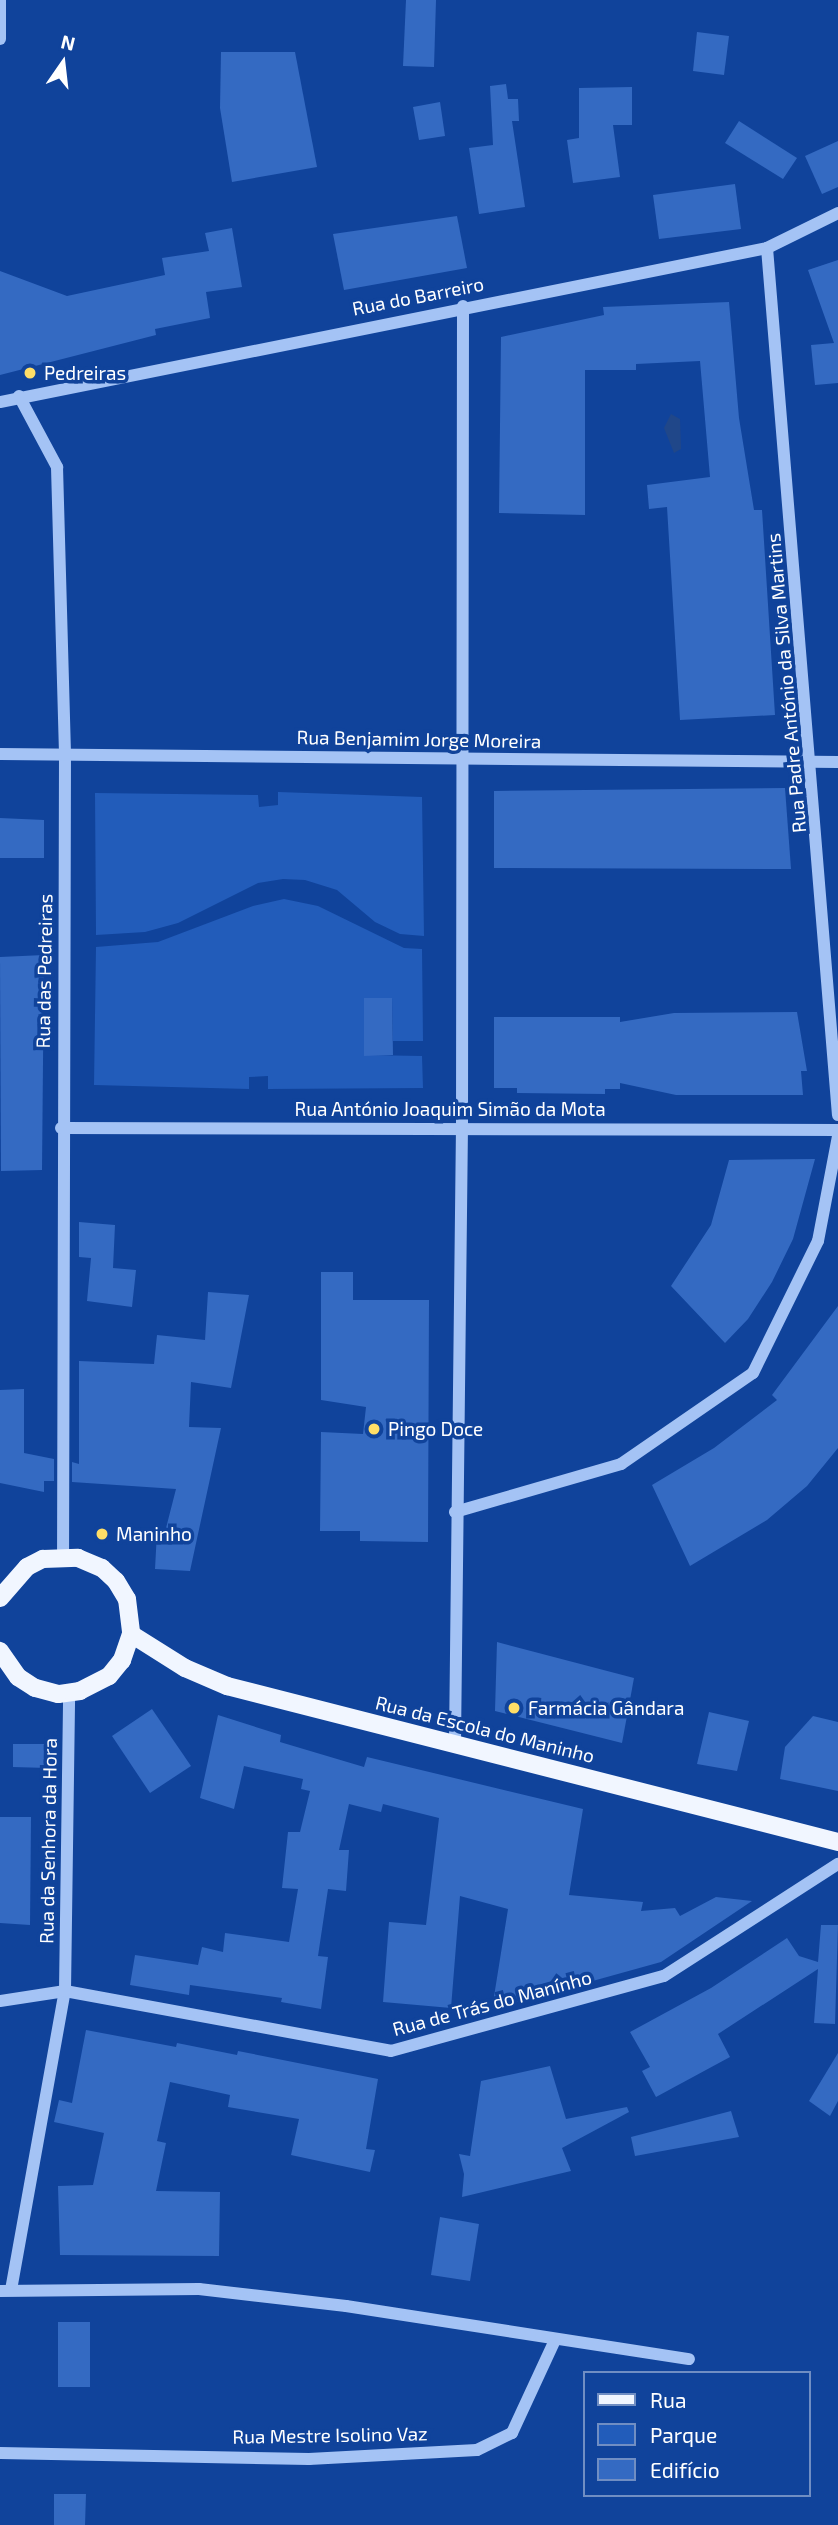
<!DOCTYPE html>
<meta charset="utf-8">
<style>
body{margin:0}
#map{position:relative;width:838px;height:2525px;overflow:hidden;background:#10439b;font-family:"Exo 2",sans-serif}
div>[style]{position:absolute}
.green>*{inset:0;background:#225cba}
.water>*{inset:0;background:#204789}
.building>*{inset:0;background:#346ac2}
.minor>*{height:12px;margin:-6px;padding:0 6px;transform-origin:6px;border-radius:6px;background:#a4c3f5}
.major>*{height:18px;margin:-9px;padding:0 9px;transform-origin:9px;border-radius:9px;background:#f1f6ff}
.dots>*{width:19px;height:19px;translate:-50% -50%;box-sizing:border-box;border:4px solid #10439b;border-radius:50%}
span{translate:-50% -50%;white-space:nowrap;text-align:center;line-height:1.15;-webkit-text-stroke:7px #10439b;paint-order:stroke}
.street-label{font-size:19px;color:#fff}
.poi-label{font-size:19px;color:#fff}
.left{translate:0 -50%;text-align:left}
.legend{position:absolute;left:583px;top:2371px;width:228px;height:126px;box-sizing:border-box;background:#10439b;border:2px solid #708ec3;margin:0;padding:9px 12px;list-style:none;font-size:21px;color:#fff}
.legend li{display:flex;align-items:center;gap:14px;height:35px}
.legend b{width:35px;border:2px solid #708ec3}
.north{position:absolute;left:28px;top:28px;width:70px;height:70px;-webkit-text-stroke:5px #10439b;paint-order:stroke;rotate:14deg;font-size:19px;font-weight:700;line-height:28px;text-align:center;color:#fff}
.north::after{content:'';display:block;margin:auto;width:24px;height:32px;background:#fff;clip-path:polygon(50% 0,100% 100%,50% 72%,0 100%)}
</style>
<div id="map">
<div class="green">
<i style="clip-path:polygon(278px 792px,422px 797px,424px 936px,400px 934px,375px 922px,337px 890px,305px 880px,283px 879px,258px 883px,178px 923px,145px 932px,96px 935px,95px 793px,258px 795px,259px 807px,278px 805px)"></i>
<i style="clip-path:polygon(284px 899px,318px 906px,404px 948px,422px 949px,423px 1041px,393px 1041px,392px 998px,364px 998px,364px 1055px,422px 1056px,423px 1088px,268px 1089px,268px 1076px,249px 1077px,249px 1089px,94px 1085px,96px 947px,158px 942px,253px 906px)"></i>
</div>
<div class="water">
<i style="clip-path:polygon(671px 414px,680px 419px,681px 449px,674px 453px,664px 428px)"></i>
</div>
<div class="building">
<i style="clip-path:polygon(406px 0,436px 0,434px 67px,403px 66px)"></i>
<i style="clip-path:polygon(697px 32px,729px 36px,724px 75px,693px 71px)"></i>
<i style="clip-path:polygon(221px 52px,295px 52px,317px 167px,232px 182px,220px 108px)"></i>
<i style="clip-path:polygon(506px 84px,508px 99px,518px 99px,519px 121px,512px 121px,525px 207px,479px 214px,469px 148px,493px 145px,490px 86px)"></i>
<i style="clip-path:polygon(632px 87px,632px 125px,613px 125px,620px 177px,573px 183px,567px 140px,579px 138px,579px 88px)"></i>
<i style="clip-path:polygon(440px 102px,445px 136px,419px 140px,413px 107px)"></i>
<i style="clip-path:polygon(739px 121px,797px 158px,783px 179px,725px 143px)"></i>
<i style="clip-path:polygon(838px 141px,838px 187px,822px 194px,805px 156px)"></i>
<i style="clip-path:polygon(735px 184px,741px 229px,659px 239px,653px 195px)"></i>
<i style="clip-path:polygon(457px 216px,467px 268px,344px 290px,333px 234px)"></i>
<i style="clip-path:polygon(232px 228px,242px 287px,206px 292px,210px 318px,155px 329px,156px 335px,0 375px,0 271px,67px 296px,165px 275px,162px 258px,209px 251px,205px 233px)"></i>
<i style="clip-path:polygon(838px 260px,838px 383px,815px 385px,811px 345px,834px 343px,808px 270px)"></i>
<i style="clip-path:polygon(729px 302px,739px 418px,754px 510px,762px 510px,775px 715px,680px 720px,667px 507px,649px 509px,647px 485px,710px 477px,700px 361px,636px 364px,636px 370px,585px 370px,585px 515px,499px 513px,501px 337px,604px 315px,603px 307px)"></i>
<i style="clip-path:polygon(785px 788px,791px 869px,494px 868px,494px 791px)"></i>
<i style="clip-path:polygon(0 818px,44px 820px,44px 858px,0 858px)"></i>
<i style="clip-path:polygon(44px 955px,42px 1170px,1px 1171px,0 957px)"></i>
<i style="clip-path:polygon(364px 998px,392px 998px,393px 1055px,364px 1056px)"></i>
<i style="clip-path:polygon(797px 1012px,807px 1071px,801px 1071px,803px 1095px,676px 1095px,620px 1083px,620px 1089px,605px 1089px,605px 1094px,517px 1093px,517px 1088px,494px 1088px,494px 1017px,620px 1017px,620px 1022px,674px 1013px)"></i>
<i style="clip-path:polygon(815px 1159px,793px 1239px,772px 1282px,748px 1319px,725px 1343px,671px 1286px,711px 1225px,729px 1160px)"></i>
<i style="clip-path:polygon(79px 1222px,115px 1225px,113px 1268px,136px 1270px,132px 1307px,87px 1301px,91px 1258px,79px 1257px)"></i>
<i style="clip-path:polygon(321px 1272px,353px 1272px,353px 1300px,429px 1300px,428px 1542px,360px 1541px,360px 1531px,320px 1531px,321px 1432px,363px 1434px,366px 1407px,321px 1400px)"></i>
<i style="clip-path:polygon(208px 1292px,249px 1295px,231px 1388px,191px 1382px,189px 1427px,221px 1428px,190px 1571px,155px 1569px,157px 1532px,165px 1532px,176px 1489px,72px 1482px,72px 1462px,79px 1464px,79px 1361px,154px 1364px,157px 1335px,205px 1340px)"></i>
<i style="clip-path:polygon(838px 1306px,838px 1448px,807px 1486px,767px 1520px,690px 1566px,652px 1485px,714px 1448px,777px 1400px,772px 1395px)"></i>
<i style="clip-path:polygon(24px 1389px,24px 1453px,54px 1459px,54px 1481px,44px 1481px,44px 1492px,0 1483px,0 1390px)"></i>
<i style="clip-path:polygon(497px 1642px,634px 1678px,622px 1743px,495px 1711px)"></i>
<i style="clip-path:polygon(152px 1709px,191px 1766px,150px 1793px,112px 1736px)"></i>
<i style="clip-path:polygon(709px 1712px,749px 1721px,737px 1771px,697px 1764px)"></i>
<i style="clip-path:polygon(218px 1715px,281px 1735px,280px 1742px,364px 1767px,367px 1757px,583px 1809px,569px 1895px,643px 1902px,641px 1911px,675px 1908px,680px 1916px,716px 1897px,752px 1901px,661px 1962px,492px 2009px,508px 1909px,460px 1896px,451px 2008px,383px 2002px,389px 1922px,426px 1925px,439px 1818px,383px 1804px,381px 1812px,349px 1804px,339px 1850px,349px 1850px,346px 1891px,328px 1889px,318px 1956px,328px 1957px,321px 2009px,281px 2002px,282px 1998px,190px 1985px,189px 1995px,130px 1985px,135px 1955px,198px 1965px,202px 1947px,223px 1952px,225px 1933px,289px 1942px,298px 1889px,282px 1888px,288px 1832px,300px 1832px,310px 1791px,301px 1789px,303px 1779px,244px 1766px,234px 1809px,200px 1798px)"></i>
<i style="clip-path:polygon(813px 1716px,838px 1722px,838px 1791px,780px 1779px,785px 1747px)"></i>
<i style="clip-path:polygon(13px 1744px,47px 1744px,47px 1768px,13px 1767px)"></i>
<i style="clip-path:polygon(0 1817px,31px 1817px,30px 1925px,0 1923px)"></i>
<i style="clip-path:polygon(821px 1925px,838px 1925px,835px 2024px,814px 2023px,818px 1969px,718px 2034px,730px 2057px,656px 2097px,642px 2071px,650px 2067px,630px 2032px,711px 1988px,787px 1938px,799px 1956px,818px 1962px)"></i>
<i style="clip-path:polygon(86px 2030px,176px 2047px,177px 2043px,237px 2055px,238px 2051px,378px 2079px,366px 2149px,375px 2150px,370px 2172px,291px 2155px,299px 2119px,228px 2107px,230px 2095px,170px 2082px,157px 2141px,166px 2143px,156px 2191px,220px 2192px,219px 2256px,60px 2255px,58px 2186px,93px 2185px,104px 2133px,54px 2122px,59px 2100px,72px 2103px)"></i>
<i style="clip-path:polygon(838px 2053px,838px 2101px,830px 2116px,809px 2101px)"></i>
<i style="clip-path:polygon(550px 2066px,566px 2119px,627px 2107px,629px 2112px,562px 2148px,571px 2171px,462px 2197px,464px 2174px,459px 2154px,470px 2156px,481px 2081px)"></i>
<i style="clip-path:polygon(731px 2111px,739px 2137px,635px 2156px,631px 2137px)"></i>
<i style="clip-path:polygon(440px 2217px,479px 2224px,470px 2281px,431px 2275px)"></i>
<i style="clip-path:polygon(58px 2322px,90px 2322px,90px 2387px,58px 2387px)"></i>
<i style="clip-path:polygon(54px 2494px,86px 2494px,85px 2525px,54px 2525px)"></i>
</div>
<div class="minor">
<i style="left:0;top:39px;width:39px;rotate:-90deg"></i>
<i style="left:767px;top:248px;width:870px;rotate:85.32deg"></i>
<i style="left:19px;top:396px;width:81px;rotate:61.8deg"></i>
<i style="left:57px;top:467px;width:288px;rotate:88.4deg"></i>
<i style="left:65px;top:755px;width:802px;rotate:90.14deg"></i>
<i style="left:0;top:402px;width:782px;rotate:-11.35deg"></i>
<i style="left:767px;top:248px;width:79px;rotate:-26.2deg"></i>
<i style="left:0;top:754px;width:838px;rotate:0.55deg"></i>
<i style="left:61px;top:1128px;width:777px;rotate:0.15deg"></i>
<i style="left:455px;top:1512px;width:173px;rotate:-16.1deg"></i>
<i style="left:621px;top:1464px;width:160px;rotate:-34.6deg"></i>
<i style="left:753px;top:1373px;width:147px;rotate:-63.8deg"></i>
<i style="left:818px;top:1241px;width:107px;rotate:-79.2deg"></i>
<i style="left:455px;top:1742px;width:614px;rotate:-89.35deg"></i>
<i style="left:462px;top:1128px;width:822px;rotate:-89.93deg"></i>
<i style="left:0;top:2001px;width:66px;rotate:-8.7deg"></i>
<i style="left:65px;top:1991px;width:331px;rotate:10.4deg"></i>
<i style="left:391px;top:2051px;width:283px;rotate:-15.4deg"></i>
<i style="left:664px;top:1976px;width:207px;rotate:-32.8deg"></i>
<i style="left:11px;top:2290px;width:304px;rotate:-79.8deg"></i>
<i style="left:65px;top:1991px;width:299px;rotate:-89.2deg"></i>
<i style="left:0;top:2291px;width:199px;rotate:-0.6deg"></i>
<i style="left:199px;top:2289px;width:148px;rotate:6.6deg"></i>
<i style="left:346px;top:2306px;width:347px;rotate:8.8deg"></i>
<i style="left:0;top:2453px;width:309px;rotate:1.1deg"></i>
<i style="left:309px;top:2459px;width:168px;rotate:-3.1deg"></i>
<i style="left:477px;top:2450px;width:39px;rotate:-26deg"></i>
<i style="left:512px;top:2433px;width:102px;rotate:-65.2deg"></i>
</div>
<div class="major">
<i style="left:0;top:1598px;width:41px;rotate:-48.9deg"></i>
<i style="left:27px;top:1567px;width:18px;rotate:-27deg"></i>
<i style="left:43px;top:1559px;width:35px;rotate:-2deg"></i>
<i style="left:78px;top:1558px;width:26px;rotate:23deg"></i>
<i style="left:102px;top:1568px;width:19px;rotate:43deg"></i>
<i style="left:116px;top:1581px;width:21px;rotate:59deg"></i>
<i style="left:127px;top:1599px;width:35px;rotate:83deg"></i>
<i style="left:131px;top:1634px;width:28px;rotate:109deg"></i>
<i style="left:122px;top:1660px;width:21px;rotate:129deg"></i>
<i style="left:109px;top:1676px;width:33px;rotate:153deg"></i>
<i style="left:80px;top:1691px;width:22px;rotate:172deg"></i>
<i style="left:58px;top:1694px;width:24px;rotate:-165deg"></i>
<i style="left:35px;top:1688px;width:20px;rotate:-147deg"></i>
<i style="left:18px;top:1677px;width:32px;rotate:-125deg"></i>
<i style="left:131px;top:1634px;width:64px;rotate:32.2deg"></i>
<i style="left:185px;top:1668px;width:46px;rotate:23.2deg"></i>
<i style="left:227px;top:1686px;width:631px;rotate:14.32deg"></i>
</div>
<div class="dots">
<i style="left:30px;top:373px;background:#ffde67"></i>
<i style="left:374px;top:1429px;background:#ffde67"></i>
<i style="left:102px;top:1534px;background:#ffde67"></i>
<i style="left:514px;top:1708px;background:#ffde67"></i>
</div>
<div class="street-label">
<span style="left:418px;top:296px;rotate:-11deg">Rua do Barreiro</span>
<span style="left:786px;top:683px;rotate:-95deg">Rua Padre António da Silva Martins</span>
<span style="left:419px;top:739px;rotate:1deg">Rua Benjamim Jorge Moreira</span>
<span style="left:44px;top:971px;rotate:-89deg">Rua das Pedreiras</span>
<span style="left:450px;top:1109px">Rua António Joaquim Simão da Mota</span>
<span style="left:485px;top:1729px;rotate:14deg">Rua da Escola do Maninho</span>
<span style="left:48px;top:1841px;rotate:-89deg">Rua da Senhora da Hora</span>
<span style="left:492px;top:2003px;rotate:-15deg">Rua de Trás do Manínho</span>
<span style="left:330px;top:2435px;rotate:-1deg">Rua Mestre Isolino Vaz</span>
</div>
<div class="poi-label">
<span class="left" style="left:44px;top:373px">Pedreiras</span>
<span class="left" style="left:388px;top:1429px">Pingo Doce</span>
<span class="left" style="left:116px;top:1534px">Maninho</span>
<span class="left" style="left:528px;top:1708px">Farmácia Gândara</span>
</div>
<ul class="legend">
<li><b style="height:9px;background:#f1f6ff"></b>Rua</li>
<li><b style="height:19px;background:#225cba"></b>Parque</li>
<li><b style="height:19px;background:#346ac2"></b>Edifício</li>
</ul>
<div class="north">N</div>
</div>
